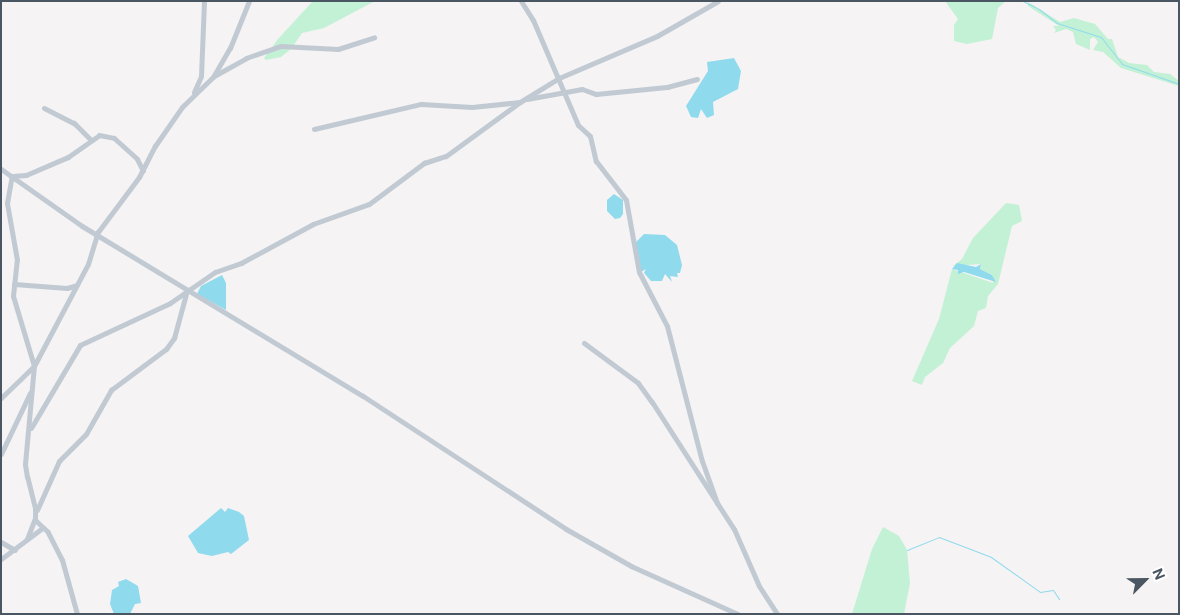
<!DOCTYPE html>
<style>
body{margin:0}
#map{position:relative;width:1180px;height:615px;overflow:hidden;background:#f5f3f3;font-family:"Public Sans",sans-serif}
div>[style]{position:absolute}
.green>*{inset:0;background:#c3f1d5}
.water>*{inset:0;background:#90daee}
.stream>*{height:1px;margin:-0.5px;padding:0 0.5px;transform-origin:0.5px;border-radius:0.5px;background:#90daee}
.street>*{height:5px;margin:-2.5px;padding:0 2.5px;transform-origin:2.5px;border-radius:2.5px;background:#c1cad2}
span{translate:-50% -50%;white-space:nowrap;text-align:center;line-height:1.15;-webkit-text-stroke:4px #fff;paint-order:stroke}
.frame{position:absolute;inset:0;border:2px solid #4a5661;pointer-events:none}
.north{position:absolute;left:1120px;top:555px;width:50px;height:50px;-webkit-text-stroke:4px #fff;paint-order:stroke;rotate:67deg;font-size:14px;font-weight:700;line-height:20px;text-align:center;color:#4a5661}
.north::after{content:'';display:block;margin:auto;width:18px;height:22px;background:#4a5661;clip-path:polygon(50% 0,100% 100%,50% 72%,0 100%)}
</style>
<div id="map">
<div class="green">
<i style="clip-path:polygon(313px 1px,375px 1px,324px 28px,302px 33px,291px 49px,281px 57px,266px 60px,264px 58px,278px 39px)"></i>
<i style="clip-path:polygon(945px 1px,1006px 1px,998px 8px,992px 39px,967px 44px,954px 41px,954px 25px,958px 19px)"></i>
<i style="clip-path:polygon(1028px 2px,1060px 22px,1074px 18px,1095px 24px,1108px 39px,1112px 39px,1118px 57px,1129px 63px,1147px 65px,1154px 72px,1170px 74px,1179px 81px,1179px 86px,1121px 68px,1103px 52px,1093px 50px,1098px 42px,1094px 37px,1090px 39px,1090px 50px,1076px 44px,1073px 32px,1066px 29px,1054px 33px,1056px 30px,1053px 26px,1059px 26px,1028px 6px)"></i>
<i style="clip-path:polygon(1006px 203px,1019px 205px,1022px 221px,1012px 226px,998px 284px,988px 296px,986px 308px,978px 311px,974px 326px,950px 348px,943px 363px,925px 377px,922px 385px,912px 381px,939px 319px,952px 269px,993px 283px,992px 275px,980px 269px,981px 264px,953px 266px,962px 259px,973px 238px)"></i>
<i style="clip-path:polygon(883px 527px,899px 536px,907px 550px,910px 583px,904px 614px,852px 614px,872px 549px)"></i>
</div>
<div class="water">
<i style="clip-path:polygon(734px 58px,741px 71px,738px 89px,713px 102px,714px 115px,707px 118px,701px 109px,698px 118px,691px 117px,686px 106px,708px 71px,707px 62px)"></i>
<i style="clip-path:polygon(614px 194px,623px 200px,623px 214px,620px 218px,615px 219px,607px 211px,607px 200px)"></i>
<i style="clip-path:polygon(644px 234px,665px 235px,677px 245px,682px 265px,680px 273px,677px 273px,678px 277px,670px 276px,672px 282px,665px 274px,662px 281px,651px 281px,644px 273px,646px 269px,641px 272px,634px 244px)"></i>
<i style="clip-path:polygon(957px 263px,976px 267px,981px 264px,980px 269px,992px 275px,996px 282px,964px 272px,958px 274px,958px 270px,952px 269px)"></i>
<i style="clip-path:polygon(222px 275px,226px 283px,226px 310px,197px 294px,201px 286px)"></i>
<i style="clip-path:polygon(221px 508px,225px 512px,228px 508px,239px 512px,244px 516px,249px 540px,231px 554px,228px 552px,212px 556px,198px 553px,188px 536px)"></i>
<i style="clip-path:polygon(126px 579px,138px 586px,141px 603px,135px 604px,130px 614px,114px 614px,110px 604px,112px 590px,119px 586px,118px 582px)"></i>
</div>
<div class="stream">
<i style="left:1023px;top:1px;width:18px;rotate:27deg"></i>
<i style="left:1039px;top:9px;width:23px;rotate:38deg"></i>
<i style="left:1057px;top:23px;width:46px;rotate:17.7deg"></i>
<i style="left:1101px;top:37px;width:34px;rotate:52deg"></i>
<i style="left:1122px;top:64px;width:60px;rotate:19.3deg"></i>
<i style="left:907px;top:550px;width:35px;rotate:-22deg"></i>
<i style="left:939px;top:537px;width:56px;rotate:21deg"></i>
<i style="left:991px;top:557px;width:60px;rotate:35.5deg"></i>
<i style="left:1040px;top:592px;width:13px;rotate:-9deg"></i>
<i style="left:1053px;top:590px;width:11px;rotate:56deg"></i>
</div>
<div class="street">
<i style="left:521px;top:1px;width:22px;rotate:58deg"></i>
<i style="left:533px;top:20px;width:114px;rotate:66.8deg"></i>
<i style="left:578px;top:125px;width:16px;rotate:43deg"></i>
<i style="left:590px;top:136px;width:26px;rotate:77deg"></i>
<i style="left:596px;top:161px;width:49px;rotate:52.4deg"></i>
<i style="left:626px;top:200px;width:73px;rotate:79.8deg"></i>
<i style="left:639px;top:272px;width:61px;rotate:62.6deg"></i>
<i style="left:667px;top:326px;width:139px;rotate:75.5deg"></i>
<i style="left:702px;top:461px;width:45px;rotate:70.3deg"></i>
<i style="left:214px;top:76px;width:37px;rotate:-29deg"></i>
<i style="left:246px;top:58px;width:37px;rotate:-19deg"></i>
<i style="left:281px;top:46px;width:57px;rotate:3deg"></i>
<i style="left:338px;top:49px;width:38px;rotate:-18deg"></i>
<i style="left:194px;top:92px;width:17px;rotate:-66deg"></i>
<i style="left:201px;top:76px;width:75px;rotate:-87.7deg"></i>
<i style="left:527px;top:99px;width:56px;rotate:-10.3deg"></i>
<i style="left:582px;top:89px;width:15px;rotate:20deg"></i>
<i style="left:596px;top:94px;width:71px;rotate:-5.6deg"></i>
<i style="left:667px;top:87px;width:31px;rotate:-15deg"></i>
<i style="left:44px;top:108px;width:34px;rotate:27deg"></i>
<i style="left:74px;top:123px;width:24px;rotate:45deg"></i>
<i style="left:314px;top:129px;width:110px;rotate:-13.2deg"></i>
<i style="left:421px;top:104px;width:51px;rotate:3.4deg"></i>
<i style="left:472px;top:107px;width:48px;rotate:-5.9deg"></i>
<i style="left:520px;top:102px;width:46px;rotate:-31.6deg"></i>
<i style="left:559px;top:78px;width:107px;rotate:-23.2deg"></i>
<i style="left:657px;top:36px;width:70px;rotate:-29.8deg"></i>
<i style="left:1px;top:169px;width:99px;rotate:35.1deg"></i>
<i style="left:82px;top:226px;width:328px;rotate:31.2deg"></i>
<i style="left:363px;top:396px;width:243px;rotate:33.2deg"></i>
<i style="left:566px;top:529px;width:75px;rotate:29.6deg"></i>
<i style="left:631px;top:566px;width:117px;rotate:24.2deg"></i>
<i style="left:14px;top:284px;width:53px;rotate:4.3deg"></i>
<i style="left:67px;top:288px;width:10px;rotate:-17deg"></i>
<i style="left:584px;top:343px;width:67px;rotate:36.5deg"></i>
<i style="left:638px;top:383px;width:24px;rotate:54deg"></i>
<i style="left:652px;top:402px;width:151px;rotate:57.2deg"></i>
<i style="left:734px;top:529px;width:62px;rotate:66.3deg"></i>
<i style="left:759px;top:586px;width:33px;rotate:57deg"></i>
<i style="left:1px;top:398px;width:46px;rotate:-44.1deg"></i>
<i style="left:34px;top:366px;width:115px;rotate:-62.1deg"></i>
<i style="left:88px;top:264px;width:34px;rotate:-73deg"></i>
<i style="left:98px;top:232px;width:69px;rotate:-53.3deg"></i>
<i style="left:139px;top:177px;width:35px;rotate:-63deg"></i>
<i style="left:155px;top:146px;width:47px;rotate:-55.3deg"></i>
<i style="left:182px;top:107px;width:43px;rotate:-44.1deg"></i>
<i style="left:213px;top:77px;width:34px;rotate:-60deg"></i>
<i style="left:230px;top:48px;width:51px;rotate:-68deg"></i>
<i style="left:31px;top:428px;width:96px;rotate:-59.4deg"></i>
<i style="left:80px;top:345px;width:99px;rotate:-25deg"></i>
<i style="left:170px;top:303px;width:55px;rotate:-34.6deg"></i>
<i style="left:215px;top:272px;width:28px;rotate:-19deg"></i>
<i style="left:241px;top:263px;width:82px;rotate:-28.4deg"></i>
<i style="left:313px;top:224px;width:59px;rotate:-19.7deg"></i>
<i style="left:369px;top:204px;width:69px;rotate:-36.7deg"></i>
<i style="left:424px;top:163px;width:23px;rotate:-18deg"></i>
<i style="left:446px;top:156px;width:92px;rotate:-36.1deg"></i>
<i style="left:1px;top:454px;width:68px;rotate:-64.6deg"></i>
<i style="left:37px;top:510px;width:54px;rotate:-65.8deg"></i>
<i style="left:59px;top:461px;width:38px;rotate:-45deg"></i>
<i style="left:86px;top:434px;width:51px;rotate:-60.4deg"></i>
<i style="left:111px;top:390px;width:69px;rotate:-36.7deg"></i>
<i style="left:166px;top:349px;width:14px;rotate:-54deg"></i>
<i style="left:174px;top:338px;width:50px;rotate:-74.8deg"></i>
<i style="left:27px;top:539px;width:22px;rotate:-69deg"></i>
<i style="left:1px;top:542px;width:16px;rotate:30deg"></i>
<i style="left:1px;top:559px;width:50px;rotate:-36.9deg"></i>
<i style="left:77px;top:614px;width:56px;rotate:-105.5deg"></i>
<i style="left:62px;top:560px;width:31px;rotate:-117deg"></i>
<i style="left:48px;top:532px;width:18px;rotate:-137deg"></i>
<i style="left:35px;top:520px;width:12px;rotate:-90deg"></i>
<i style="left:35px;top:508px;width:32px;rotate:-104deg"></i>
<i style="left:27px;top:477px;width:13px;rotate:-99deg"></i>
<i style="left:25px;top:464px;width:98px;rotate:-84.8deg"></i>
<i style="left:34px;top:366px;width:73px;rotate:-106.7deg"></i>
<i style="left:13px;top:296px;width:36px;rotate:-84deg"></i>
<i style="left:17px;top:260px;width:58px;rotate:-100deg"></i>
<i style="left:7px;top:203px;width:27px;rotate:-80deg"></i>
<i style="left:12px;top:176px;width:14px;rotate:-4deg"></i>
<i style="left:26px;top:175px;width:46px;rotate:-23.2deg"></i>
<i style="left:68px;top:157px;width:38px;rotate:-35deg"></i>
<i style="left:99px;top:135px;width:15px;rotate:11deg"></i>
<i style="left:114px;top:138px;width:31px;rotate:42deg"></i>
<i style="left:137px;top:159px;width:13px;rotate:63deg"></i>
</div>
<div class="frame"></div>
<div class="north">N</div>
</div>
